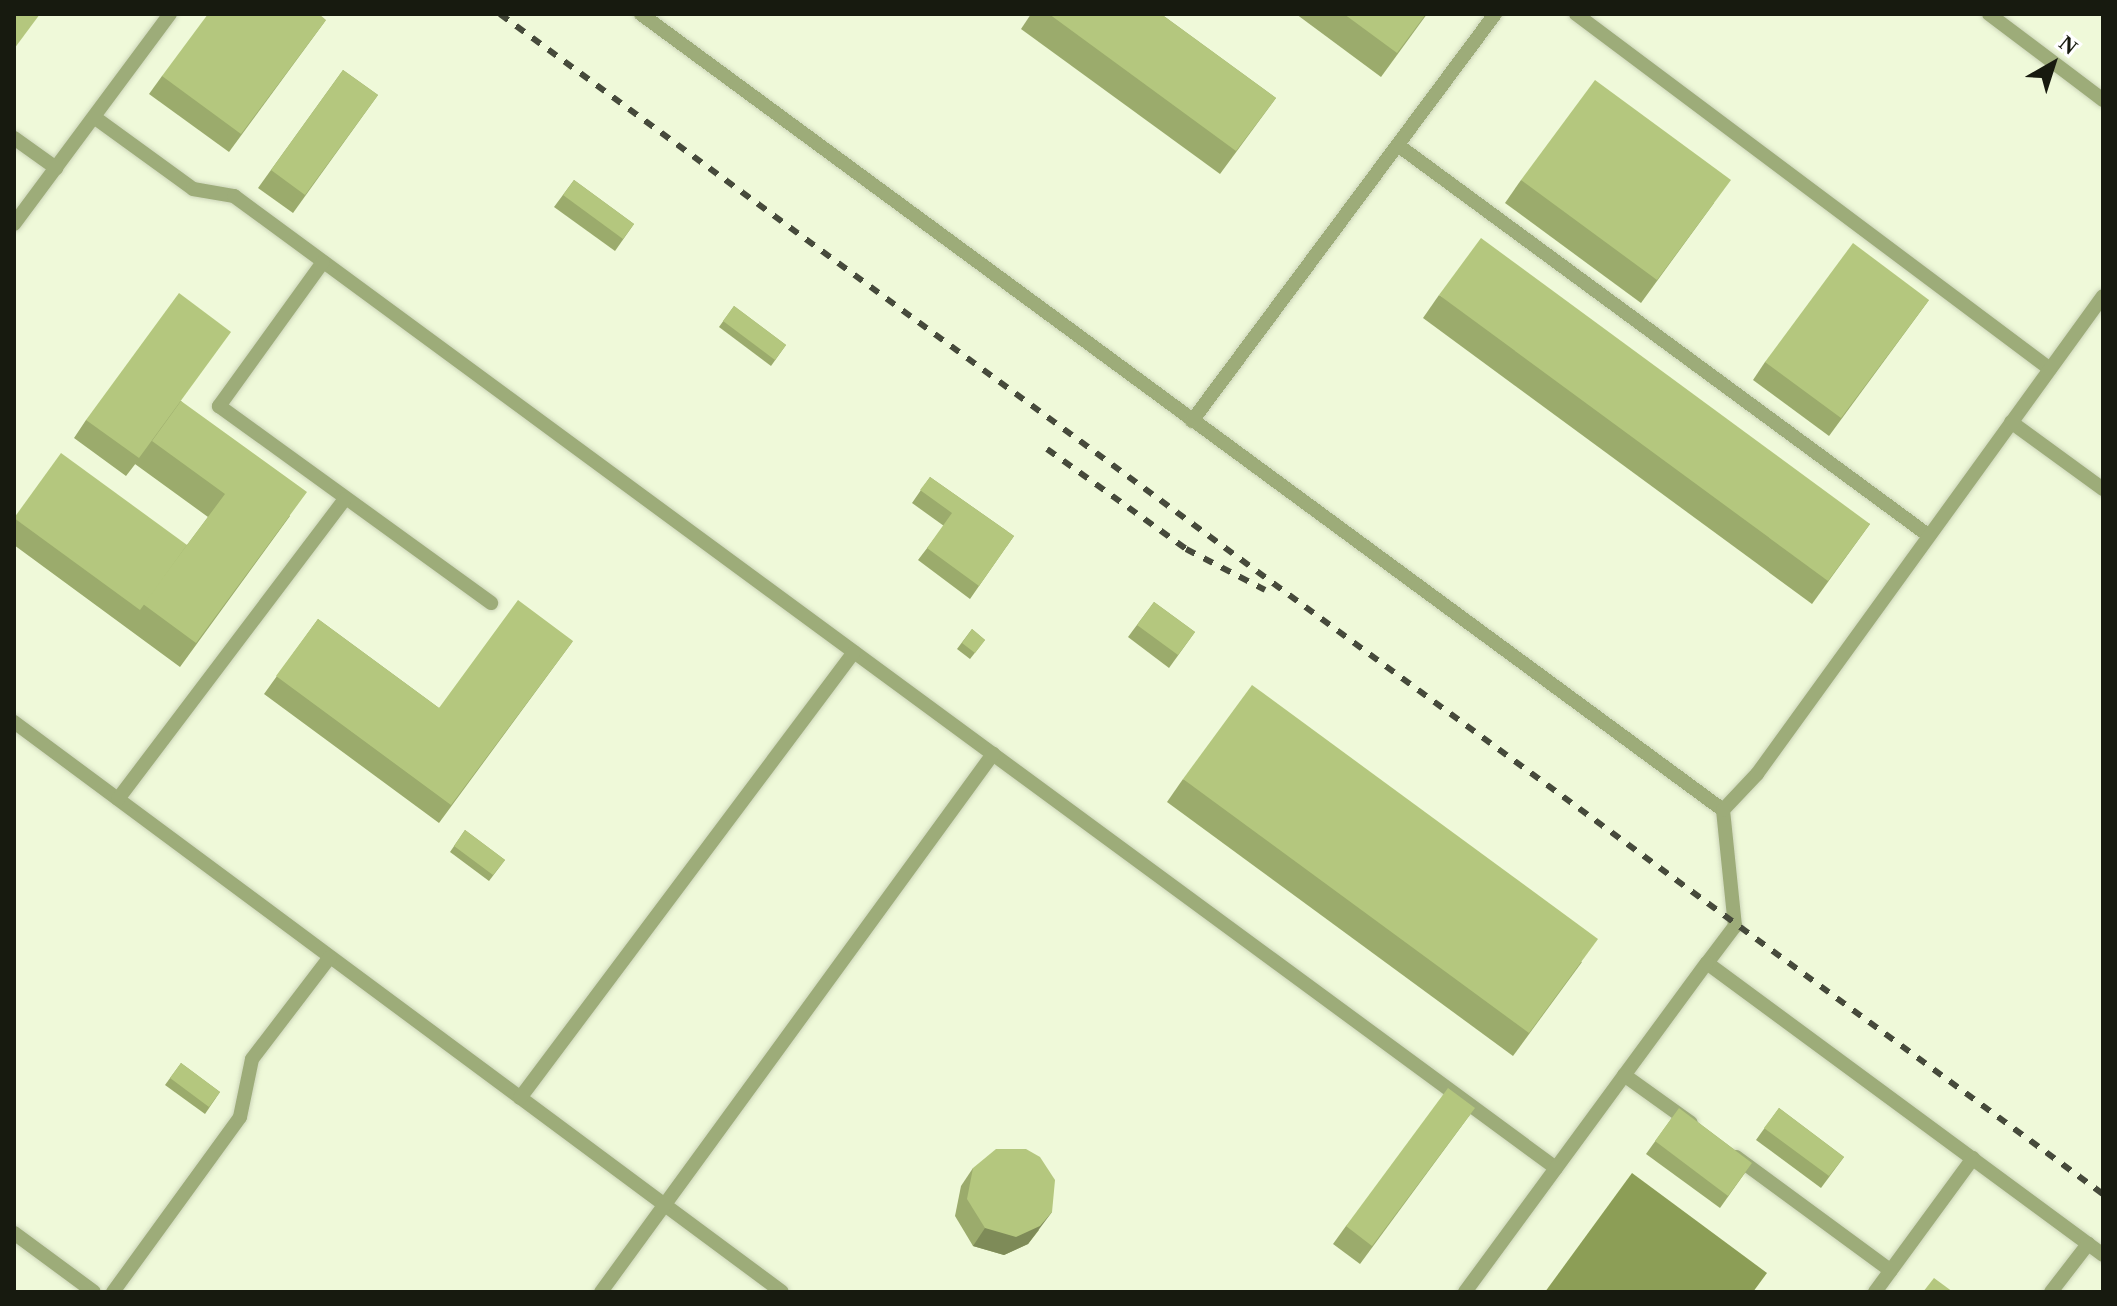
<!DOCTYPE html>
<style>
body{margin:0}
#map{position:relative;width:2117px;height:1306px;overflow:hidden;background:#eff9d9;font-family:Georgia,serif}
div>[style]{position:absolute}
.water>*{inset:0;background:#8c9e56}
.roads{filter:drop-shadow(0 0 2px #ccd5b9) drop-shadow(0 0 2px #ccd5b9)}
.lane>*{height:14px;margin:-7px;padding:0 7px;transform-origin:7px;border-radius:7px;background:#9dac79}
.rail>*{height:6px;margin-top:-3px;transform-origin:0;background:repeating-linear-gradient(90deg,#464a3b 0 10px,transparent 0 20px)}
.wall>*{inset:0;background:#9bab6c}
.shaded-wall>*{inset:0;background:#7e8b58}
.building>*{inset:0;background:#b4c77e}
span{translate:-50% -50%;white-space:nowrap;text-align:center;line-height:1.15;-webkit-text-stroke:6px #fff;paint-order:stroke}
.frame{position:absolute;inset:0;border:16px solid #171a0f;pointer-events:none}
.north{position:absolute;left:2013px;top:24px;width:80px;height:80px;-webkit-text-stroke:6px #fff;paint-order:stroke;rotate:39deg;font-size:22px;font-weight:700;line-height:32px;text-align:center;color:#171a0f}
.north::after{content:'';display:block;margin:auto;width:28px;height:36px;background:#171a0f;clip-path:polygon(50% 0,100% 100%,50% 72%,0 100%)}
</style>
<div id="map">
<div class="water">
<i style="clip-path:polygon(1632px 1173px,1767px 1273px,1753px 1292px,1545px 1292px)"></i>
</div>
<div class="roads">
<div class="lane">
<i style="left:641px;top:14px;width:1343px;rotate:36.34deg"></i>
<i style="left:1723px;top:810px;width:117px;rotate:84.1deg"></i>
<i style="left:1735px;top:926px;width:46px;rotate:127.1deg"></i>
<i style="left:1707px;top:963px;width:492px;rotate:36.4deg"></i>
<i style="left:1576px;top:14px;width:592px;rotate:36.83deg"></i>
<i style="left:1989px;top:14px;width:143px;rotate:37deg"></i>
<i style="left:94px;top:117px;width:122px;rotate:36deg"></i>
<i style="left:193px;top:189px;width:42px;rotate:9.7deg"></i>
<i style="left:234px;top:196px;width:1641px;rotate:36.33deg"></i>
<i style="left:14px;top:138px;width:52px;rotate:35.5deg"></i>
<i style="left:1399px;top:146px;width:657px;rotate:36.33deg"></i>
<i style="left:14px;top:224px;width:262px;rotate:-53.4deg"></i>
<i style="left:323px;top:262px;width:178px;rotate:125.8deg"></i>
<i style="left:219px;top:406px;width:336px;rotate:35.9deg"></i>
<i style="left:1192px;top:421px;width:507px;rotate:-53.33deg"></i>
<i style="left:2011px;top:422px;width:114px;rotate:36.1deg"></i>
<i style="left:14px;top:722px;width:956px;rotate:36.58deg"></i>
<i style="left:118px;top:799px;width:376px;rotate:-52.9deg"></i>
<i style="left:1723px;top:810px;width:50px;rotate:-46.6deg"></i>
<i style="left:1757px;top:774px;width:590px;rotate:-54.1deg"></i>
<i style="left:1624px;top:1075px;width:82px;rotate:35.6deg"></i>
<i style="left:520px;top:1098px;width:557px;rotate:-53.17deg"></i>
<i style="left:1736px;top:1157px;width:192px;rotate:36.3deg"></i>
<i style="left:14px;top:1233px;width:99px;rotate:36.4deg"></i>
<i style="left:113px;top:1292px;width:216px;rotate:-54deg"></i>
<i style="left:240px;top:1117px;width:59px;rotate:-78.3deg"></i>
<i style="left:252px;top:1059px;width:128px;rotate:-52.6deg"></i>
<i style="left:601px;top:1292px;width:666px;rotate:-53.92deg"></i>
<i style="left:1465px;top:1292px;width:408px;rotate:-53.7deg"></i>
<i style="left:1875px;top:1292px;width:166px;rotate:-53.8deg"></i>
<i style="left:2051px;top:1292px;width:61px;rotate:-52.4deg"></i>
</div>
</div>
<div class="rail">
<i style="left:500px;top:14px;width:1990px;rotate:36.36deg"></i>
<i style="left:1047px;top:449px;width:171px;rotate:35.7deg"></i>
<i style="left:1186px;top:549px;width:89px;rotate:27.4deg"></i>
</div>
<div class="wall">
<i style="clip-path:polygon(1031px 14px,1161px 14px,1276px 98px,1220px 174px,1021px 29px)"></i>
<i style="clip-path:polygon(1296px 14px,1427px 14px,1381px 77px)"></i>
<i style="clip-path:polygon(326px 20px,229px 152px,149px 94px,162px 76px)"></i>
<i style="clip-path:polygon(343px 70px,378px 95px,293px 213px,258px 188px)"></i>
<i style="clip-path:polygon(574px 180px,634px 224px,615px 251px,554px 207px)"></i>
<i style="clip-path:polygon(1521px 180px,1714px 203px,1641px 303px,1505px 203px)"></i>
<i style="clip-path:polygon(1439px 295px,1870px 524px,1812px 604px,1423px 318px)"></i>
<i style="clip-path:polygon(1929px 300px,1829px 436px,1753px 380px,1765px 362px)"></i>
<i style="clip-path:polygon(734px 306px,786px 345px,771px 366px,719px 327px)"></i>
<i style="clip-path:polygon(181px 401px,290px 516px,180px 667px,14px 545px,14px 518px,187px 545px,208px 517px,135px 464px,143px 454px,126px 476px,74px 438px,86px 420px)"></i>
<i style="clip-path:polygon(930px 477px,1014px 536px,970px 599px,918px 560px,944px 526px,912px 503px)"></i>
<i style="clip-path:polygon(1154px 602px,1195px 632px,1169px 668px,1128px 637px)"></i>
<i style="clip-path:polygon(318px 619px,439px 708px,573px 641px,439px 823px,264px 694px)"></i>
<i style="clip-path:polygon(972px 629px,985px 640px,970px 659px,957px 649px)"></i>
<i style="clip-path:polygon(1183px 779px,1582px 962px,1513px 1056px,1167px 802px)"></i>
<i style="clip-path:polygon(465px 830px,505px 860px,489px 881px,450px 852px)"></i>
<i style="clip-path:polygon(181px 1063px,220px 1092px,205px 1114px,165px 1085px)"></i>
<i style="clip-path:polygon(1475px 1108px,1360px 1264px,1333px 1244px,1346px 1226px)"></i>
<i style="clip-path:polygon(1679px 1108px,1752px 1163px,1720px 1208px,1646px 1154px)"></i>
<i style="clip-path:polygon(1779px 1108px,1844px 1157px,1821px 1188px,1756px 1140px)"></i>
<i style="clip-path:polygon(973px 1168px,1039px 1230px,1028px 1244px,1004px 1255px,973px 1246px,955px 1216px,961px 1186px)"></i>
</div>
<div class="shaded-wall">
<i style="clip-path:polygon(1052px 1212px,1028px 1244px,1004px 1255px,973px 1246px,985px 1228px)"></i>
</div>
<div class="building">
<i style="clip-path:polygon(14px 14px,40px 14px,14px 49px)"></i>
<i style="clip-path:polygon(208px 14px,319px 14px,326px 20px,241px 134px,162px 76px)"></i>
<i style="clip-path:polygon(1049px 14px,1161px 14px,1276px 98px,1236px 151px)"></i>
<i style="clip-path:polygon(1344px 14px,1426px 14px,1397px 53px)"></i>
<i style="clip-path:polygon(343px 70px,378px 95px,305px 195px,271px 170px)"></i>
<i style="clip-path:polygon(1595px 80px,1731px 180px,1657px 280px,1521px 180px)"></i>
<i style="clip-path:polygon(574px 180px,634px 224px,623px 239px,563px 195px)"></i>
<i style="clip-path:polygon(1481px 238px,1870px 524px,1828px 581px,1439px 295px)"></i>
<i style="clip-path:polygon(1853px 243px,1929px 300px,1841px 418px,1765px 362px)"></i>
<i style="clip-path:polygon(179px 293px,231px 332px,139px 458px,86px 420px)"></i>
<i style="clip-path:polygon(734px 306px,786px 345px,775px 360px,723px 321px)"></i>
<i style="clip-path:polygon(181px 401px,307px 492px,196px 643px,143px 604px,225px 494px,152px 441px)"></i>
<i style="clip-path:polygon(61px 453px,187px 545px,140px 610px,14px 518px)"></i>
<i style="clip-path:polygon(930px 477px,1014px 536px,979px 586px,927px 548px,952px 513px,920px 490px)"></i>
<i style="clip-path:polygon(518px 600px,573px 641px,451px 805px,276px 676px,318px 619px,439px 708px)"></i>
<i style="clip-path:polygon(1154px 602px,1195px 632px,1178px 655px,1137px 625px)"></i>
<i style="clip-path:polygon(972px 629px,985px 640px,975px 653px,962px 643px)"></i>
<i style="clip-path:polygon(1252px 685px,1598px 939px,1529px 1033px,1183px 779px)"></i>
<i style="clip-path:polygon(465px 830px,505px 860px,493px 875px,454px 846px)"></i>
<i style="clip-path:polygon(181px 1063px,220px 1092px,209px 1107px,170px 1078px)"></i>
<i style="clip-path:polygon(1448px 1088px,1475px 1108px,1372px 1246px,1346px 1226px)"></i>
<i style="clip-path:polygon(1679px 1108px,1752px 1163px,1728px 1196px,1655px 1141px)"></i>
<i style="clip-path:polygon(1779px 1108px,1844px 1157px,1829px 1176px,1764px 1128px)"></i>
<i style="clip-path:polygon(996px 1149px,1026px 1149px,1040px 1157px,1055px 1180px,1052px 1212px,1040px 1226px,1016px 1237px,985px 1228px,967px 1199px,973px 1168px)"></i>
<i style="clip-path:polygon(1934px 1278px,1953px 1292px,1923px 1292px)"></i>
</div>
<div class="frame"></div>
<div class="north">N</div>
</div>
